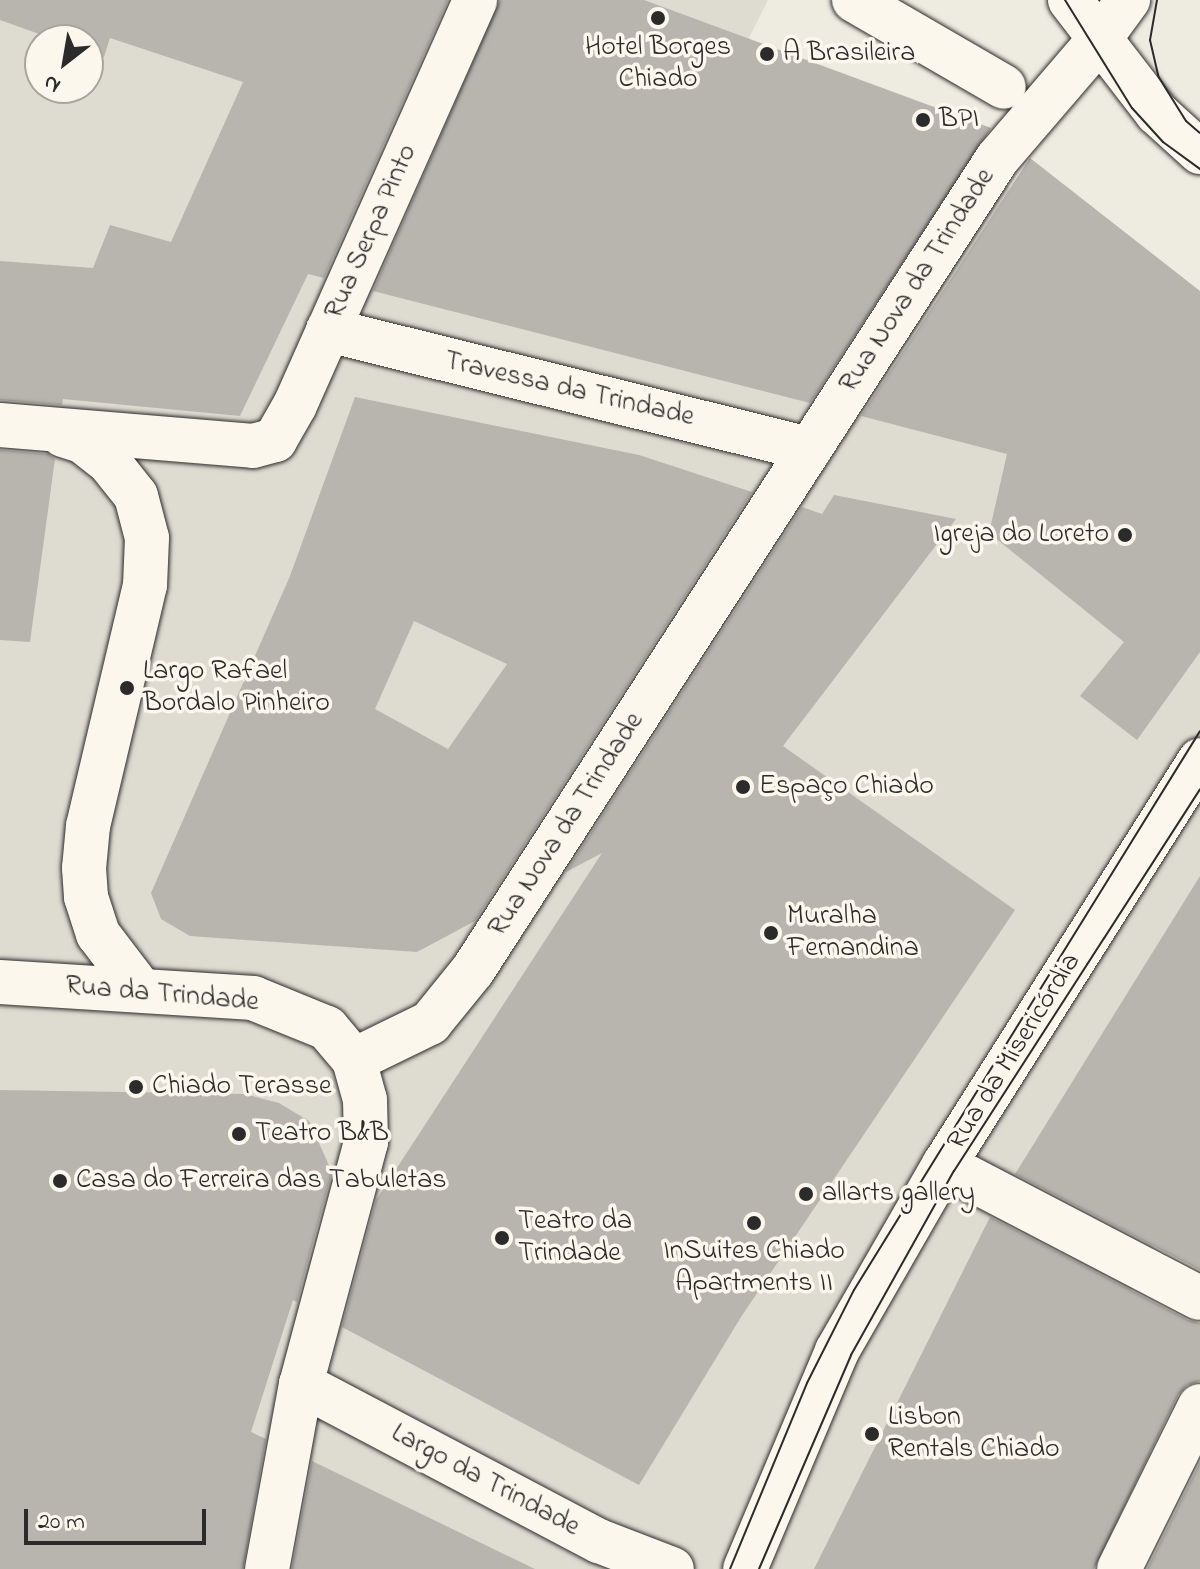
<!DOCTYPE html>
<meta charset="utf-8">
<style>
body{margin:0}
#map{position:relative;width:1200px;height:1569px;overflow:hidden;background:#eeebe0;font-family:"Indie Flower",sans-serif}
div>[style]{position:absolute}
.built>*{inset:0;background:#dedbd1}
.building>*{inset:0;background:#b8b5ae}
.roads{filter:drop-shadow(0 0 2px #2b2b2b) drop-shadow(0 0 2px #2b2b2b)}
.street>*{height:44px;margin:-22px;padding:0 22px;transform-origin:22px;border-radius:22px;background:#fbf7ec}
.secondary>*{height:44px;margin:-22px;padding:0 22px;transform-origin:22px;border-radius:22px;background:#fbf7ec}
.tram>*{height:2px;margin:-1px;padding:0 1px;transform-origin:1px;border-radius:1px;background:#2b2b2b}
.dots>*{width:22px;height:22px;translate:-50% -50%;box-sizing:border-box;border:4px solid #fbf7ec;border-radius:50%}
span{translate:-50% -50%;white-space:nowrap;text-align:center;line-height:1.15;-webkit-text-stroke:7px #fbf7ec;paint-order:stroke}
.poi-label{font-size:28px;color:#2b2b2b}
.left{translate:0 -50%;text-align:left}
.right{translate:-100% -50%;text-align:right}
.street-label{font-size:28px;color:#2b2b2b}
.north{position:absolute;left:24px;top:24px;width:80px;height:80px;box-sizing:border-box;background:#fbf7ec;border:2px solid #a8a59f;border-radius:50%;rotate:211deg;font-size:22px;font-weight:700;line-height:32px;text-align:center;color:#2b2b2b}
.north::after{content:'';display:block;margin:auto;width:28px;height:36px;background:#2b2b2b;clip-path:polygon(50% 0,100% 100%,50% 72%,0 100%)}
.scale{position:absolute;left:24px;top:1509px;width:182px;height:36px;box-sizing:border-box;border:4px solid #2b2b2b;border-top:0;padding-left:10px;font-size:24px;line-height:28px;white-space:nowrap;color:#2b2b2b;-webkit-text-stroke:6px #fbf7ec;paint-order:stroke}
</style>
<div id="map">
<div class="built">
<i style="clip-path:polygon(evenodd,0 0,768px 0,735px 66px,972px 156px,1200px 347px,1200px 1156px,1006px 1534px,992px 1569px,44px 1569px,0 1164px,0 0,40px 40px,88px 40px,88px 88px,40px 88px,40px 40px)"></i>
</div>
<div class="building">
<i style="clip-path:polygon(0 0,448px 0,324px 278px,308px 274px,240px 416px,63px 399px,62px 405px,0 400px,0 261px,93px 268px,110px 225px,171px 242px,243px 82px,110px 38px,104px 57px,88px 51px,88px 40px,56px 40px,0 20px)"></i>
<i style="clip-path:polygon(500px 0,644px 0,991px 128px,810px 403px,373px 291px)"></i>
<i style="clip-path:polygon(1030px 158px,1200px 291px,1200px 652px,1137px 740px,1080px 696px,1124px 642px,989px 533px,1007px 454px,861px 416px)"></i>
<i style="clip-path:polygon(evenodd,355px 397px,639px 455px,752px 492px,475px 921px,417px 952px,190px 936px,161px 919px,151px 893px,290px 576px,355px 397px,414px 621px,507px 664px,448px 749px,375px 709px,414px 621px)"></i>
<i style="clip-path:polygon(0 450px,48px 454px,55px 459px,30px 642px,0 640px)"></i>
<i style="clip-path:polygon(834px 495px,956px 519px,783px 746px,1015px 910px,741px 1317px,639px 1485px,342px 1327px,376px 1200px,602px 853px,566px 872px,802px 507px,822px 514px)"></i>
<i style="clip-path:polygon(1200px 876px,1200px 1270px,1015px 1174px)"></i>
<i style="clip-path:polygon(0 1090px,245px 1094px,279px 1103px,309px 1121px,332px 1172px,297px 1302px,293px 1300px,251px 1432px,266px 1439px,243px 1569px,0 1569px)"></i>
<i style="clip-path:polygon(990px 1217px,1188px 1320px,1200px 1323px,1200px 1381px,1187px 1385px,1178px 1395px,1094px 1569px,814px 1569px)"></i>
<i style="clip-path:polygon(312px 1461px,535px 1569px,292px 1569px)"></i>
<i style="clip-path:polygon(1200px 1462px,1200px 1569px,1147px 1569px)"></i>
</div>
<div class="roads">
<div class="street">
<i style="left:854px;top:0;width:173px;rotate:30.1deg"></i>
<i style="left:328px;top:330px;width:496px;rotate:13.9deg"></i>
<i style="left:0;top:425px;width:254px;rotate:4.7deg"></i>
<i style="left:253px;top:446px;width:23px;rotate:-15deg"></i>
<i style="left:275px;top:440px;width:40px;rotate:-60.3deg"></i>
<i style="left:295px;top:405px;width:443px;rotate:-66deg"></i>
<i style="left:63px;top:435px;width:20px;rotate:18deg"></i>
<i style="left:82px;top:441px;width:34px;rotate:38deg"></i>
<i style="left:109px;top:462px;width:43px;rotate:51.5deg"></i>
<i style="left:136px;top:496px;width:43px;rotate:75.3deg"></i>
<i style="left:147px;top:538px;width:47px;rotate:92.4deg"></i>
<i style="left:145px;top:585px;width:248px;rotate:103.3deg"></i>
<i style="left:88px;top:826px;width:42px;rotate:95.4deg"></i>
<i style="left:84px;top:868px;width:29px;rotate:86deg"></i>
<i style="left:86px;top:897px;width:39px;rotate:72deg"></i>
<i style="left:98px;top:934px;width:68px;rotate:52.8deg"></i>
<i style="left:0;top:982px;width:254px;rotate:3.6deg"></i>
<i style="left:253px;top:998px;width:80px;rotate:22.1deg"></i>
<i style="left:327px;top:1028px;width:42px;rotate:49.8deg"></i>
<i style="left:354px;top:1060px;width:41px;rotate:74.6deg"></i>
<i style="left:365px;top:1100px;width:42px;rotate:88.6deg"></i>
<i style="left:366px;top:1142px;width:251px;rotate:105deg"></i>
<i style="left:301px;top:1384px;width:188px;rotate:100.4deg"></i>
<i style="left:354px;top:1060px;width:85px;rotate:-26deg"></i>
<i style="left:430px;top:1023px;width:68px;rotate:-50.9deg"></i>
<i style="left:473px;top:970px;width:966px;rotate:-57.13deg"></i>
<i style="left:997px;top:159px;width:155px;rotate:-49.4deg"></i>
<i style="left:944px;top:1165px;width:288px;rotate:27.5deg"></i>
<i style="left:301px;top:1384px;width:337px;rotate:27.8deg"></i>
<i style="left:599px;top:1541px;width:78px;rotate:21deg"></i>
<i style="left:1119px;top:1569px;width:182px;rotate:-63.6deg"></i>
</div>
<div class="secondary">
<i style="left:1070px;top:0;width:143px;rotate:52.4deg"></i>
<i style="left:1157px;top:113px;width:58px;rotate:42.2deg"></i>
<i style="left:1098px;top:41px;width:51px;rotate:-53.8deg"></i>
<i style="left:745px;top:1569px;width:237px;rotate:-67.1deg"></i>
<i style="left:837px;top:1351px;width:215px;rotate:-60.1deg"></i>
<i style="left:944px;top:1165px;width:479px;rotate:-57.7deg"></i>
</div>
</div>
<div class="tram">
<i style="left:1065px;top:0;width:127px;rotate:58.2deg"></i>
<i style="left:1132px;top:108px;width:46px;rotate:47.6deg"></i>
<i style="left:1163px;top:142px;width:46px;rotate:36.1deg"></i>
<i style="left:1157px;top:0;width:41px;rotate:99.9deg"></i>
<i style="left:1150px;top:40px;width:37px;rotate:77deg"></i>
<i style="left:1158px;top:76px;width:53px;rotate:58.1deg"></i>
<i style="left:1186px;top:121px;width:18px;rotate:41deg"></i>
<i style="left:730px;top:1569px;width:201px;rotate:-67.5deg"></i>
<i style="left:807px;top:1383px;width:104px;rotate:-63.2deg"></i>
<i style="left:854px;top:1290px;width:657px;rotate:-58.24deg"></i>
<i style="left:759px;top:1569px;width:233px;rotate:-66.7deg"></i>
<i style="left:851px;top:1355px;width:211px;rotate:-60.8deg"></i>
<i style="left:954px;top:1171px;width:454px;rotate:-57.2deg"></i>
</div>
<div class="dots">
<i style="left:658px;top:18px;background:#2b2b2b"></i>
<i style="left:767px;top:54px;background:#2b2b2b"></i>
<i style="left:923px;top:120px;background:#2b2b2b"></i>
<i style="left:1125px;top:535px;background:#2b2b2b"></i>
<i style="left:127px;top:688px;background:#2b2b2b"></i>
<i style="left:743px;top:787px;background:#2b2b2b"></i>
<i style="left:771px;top:933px;background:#2b2b2b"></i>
<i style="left:136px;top:1087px;background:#2b2b2b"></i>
<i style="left:239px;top:1134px;background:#2b2b2b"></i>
<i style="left:60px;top:1181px;background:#2b2b2b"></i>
<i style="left:806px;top:1194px;background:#2b2b2b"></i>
<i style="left:754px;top:1223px;background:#2b2b2b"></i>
<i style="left:502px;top:1238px;background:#2b2b2b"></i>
<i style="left:872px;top:1434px;background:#2b2b2b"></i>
</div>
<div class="poi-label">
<span style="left:658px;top:64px">Hotel Borges<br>Chiado</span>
<span class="left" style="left:783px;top:54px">A Brasileira</span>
<span class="left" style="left:939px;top:120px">BPI</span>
<span class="right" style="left:1109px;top:535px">Igreja do Loreto</span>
<span class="left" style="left:143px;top:688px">Largo Rafael<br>Bordalo Pinheiro</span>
<span class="left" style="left:759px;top:787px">Espaço Chiado</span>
<span class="left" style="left:787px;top:933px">Muralha<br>Fernandina</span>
<span class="left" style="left:152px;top:1087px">Chiado Terasse</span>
<span class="left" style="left:255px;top:1134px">Teatro B&amp;B</span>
<span class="left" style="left:76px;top:1181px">Casa do Ferreira das Tabuletas</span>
<span class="left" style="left:822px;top:1194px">allarts gallery</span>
<span class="left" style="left:518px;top:1238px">Teatro da<br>Trindade</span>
<span style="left:754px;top:1268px">InSuites Chiado<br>Apartments II</span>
<span class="left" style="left:888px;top:1434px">Lisbon<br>Rentals Chiado</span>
</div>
<div class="street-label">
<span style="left:372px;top:232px;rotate:-66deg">Rua Serpa Pinto</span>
<span style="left:918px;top:281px;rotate:-57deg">Rua Nova da Trindade</span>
<span style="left:569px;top:390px;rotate:13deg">Travessa da Trindade</span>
<span style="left:567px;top:825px;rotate:-57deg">Rua Nova da Trindade</span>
<span style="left:162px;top:995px;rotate:5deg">Rua da Trindade</span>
<span style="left:1015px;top:1052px;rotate:-58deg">Rua da Misericórdia</span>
<span style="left:485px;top:1481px;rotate:28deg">Largo da Trindade</span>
</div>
<div class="north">N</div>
<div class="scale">20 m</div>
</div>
